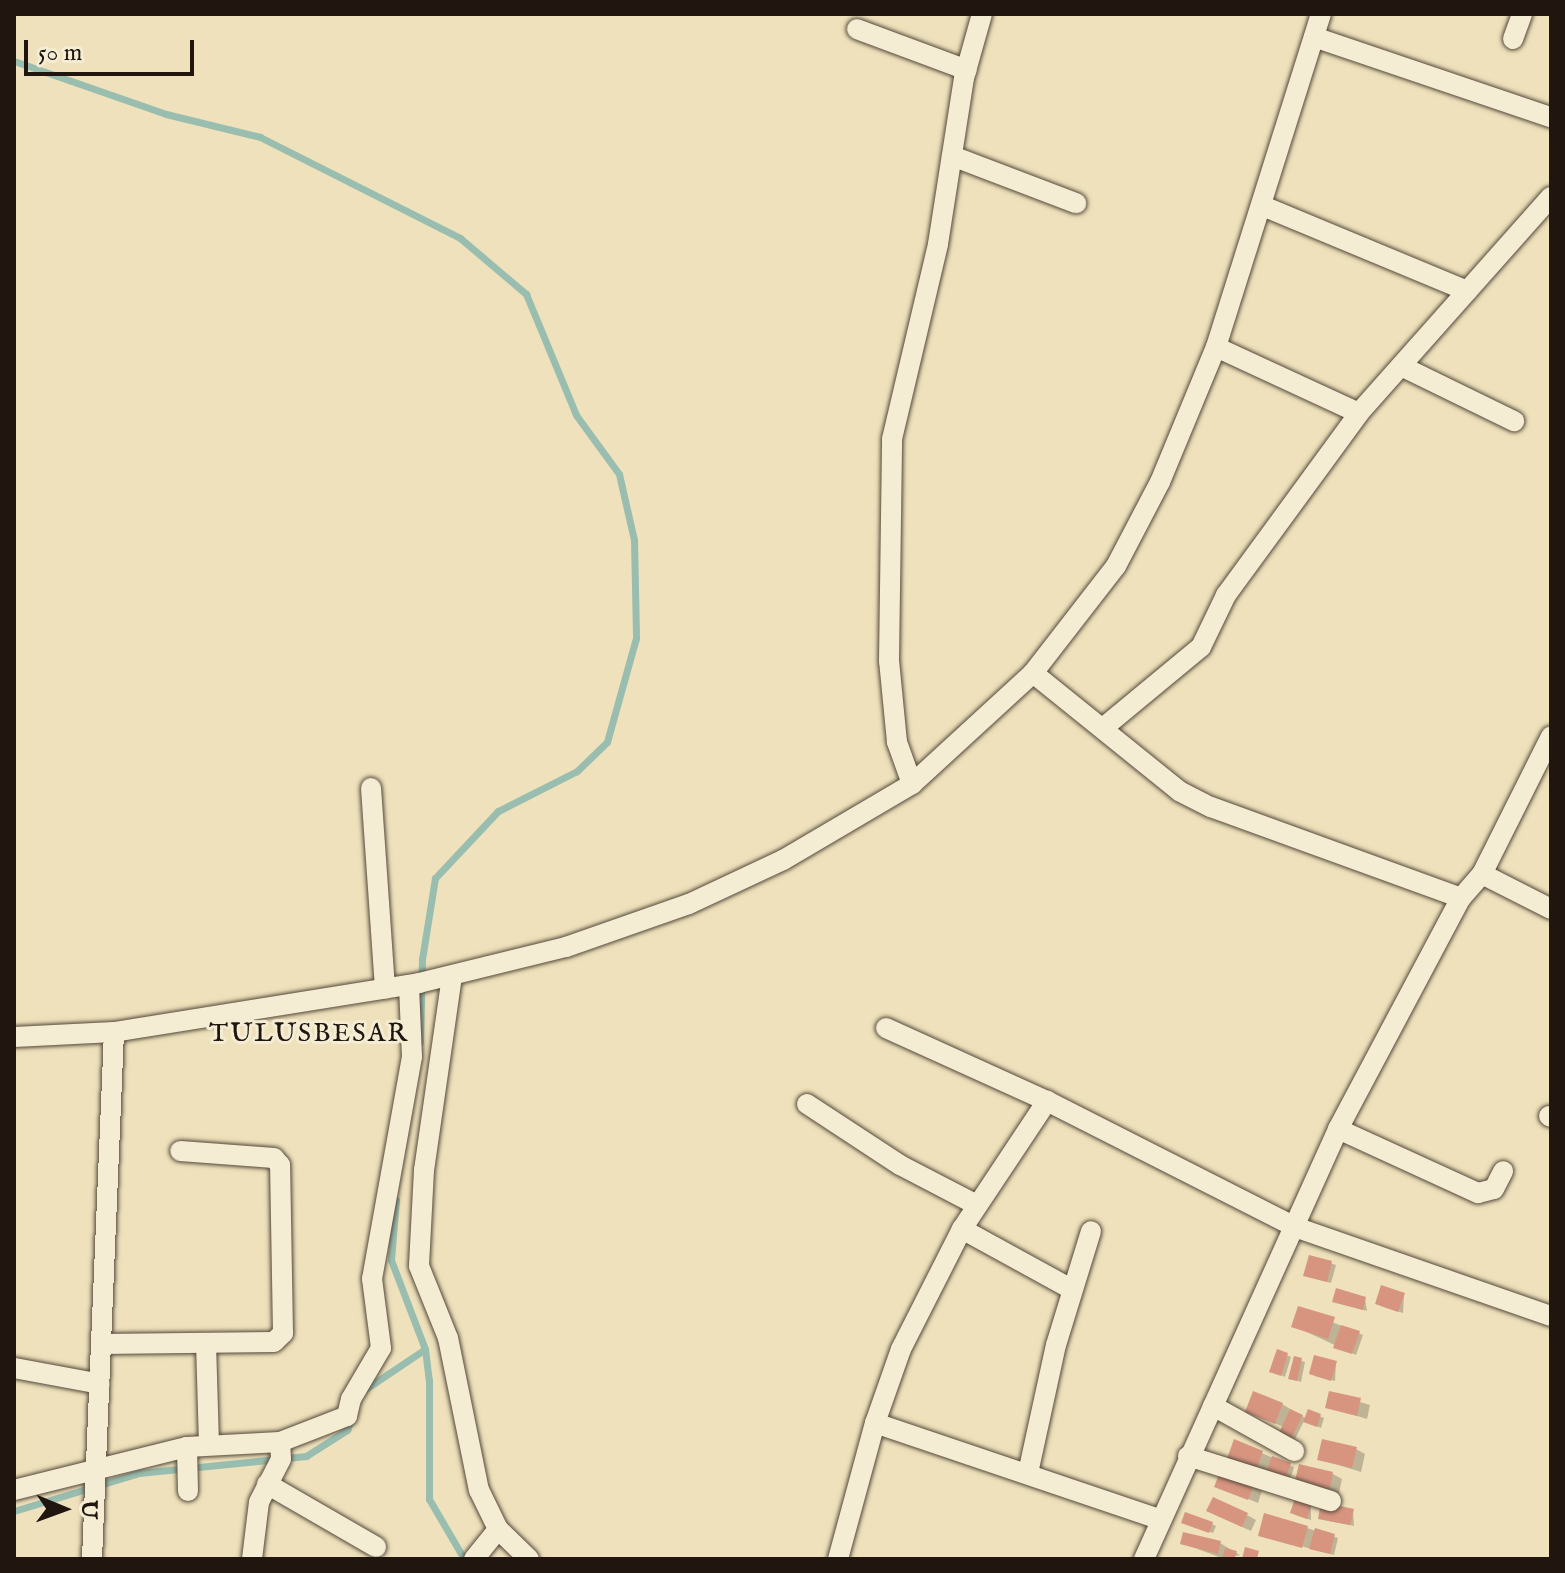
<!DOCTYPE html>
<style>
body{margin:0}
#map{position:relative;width:1565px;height:1573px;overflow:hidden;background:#eee1bb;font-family:"IM FELL English",serif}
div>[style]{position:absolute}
.shadow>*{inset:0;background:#0003}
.stream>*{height:7px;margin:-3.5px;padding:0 3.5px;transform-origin:3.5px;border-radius:3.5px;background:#99beb0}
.building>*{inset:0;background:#d79580}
.roads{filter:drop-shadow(0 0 2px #54483b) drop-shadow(0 0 2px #54483b)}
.minor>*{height:20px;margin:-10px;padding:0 10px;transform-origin:10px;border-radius:10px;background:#f4ecd3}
span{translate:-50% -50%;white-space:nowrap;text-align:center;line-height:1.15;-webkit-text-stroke:6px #f4ecd3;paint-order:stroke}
.quarter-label{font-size:26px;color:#211510;letter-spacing:2px}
.frame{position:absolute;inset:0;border:16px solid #211510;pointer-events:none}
.north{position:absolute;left:24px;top:1469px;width:80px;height:80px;-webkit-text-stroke:6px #f4ecd3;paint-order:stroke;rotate:91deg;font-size:22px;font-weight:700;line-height:32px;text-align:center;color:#211510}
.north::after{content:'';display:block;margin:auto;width:28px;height:36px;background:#211510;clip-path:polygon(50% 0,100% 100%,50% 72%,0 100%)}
.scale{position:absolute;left:24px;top:40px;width:170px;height:36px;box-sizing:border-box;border:4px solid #211510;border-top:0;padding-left:10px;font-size:24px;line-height:28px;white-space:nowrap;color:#211510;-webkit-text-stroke:6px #f4ecd3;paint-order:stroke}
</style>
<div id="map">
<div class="shadow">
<i style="clip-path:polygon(1310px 1257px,1336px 1265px,1331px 1283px,1309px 1277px)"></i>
<i style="clip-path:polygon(1404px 1295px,1403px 1313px,1381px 1306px)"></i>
<i style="clip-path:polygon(1365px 1299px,1367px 1311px,1338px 1303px)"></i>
<i style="clip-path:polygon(1299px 1308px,1363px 1335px,1356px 1355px,1294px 1326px)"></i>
<i style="clip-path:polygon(1278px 1352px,1291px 1357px,1285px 1377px,1276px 1373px)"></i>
<i style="clip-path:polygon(1295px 1359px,1305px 1362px,1301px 1382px,1295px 1380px)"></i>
<i style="clip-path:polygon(1336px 1363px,1335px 1381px,1315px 1376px)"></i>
<i style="clip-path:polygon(1330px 1393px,1370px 1405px,1367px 1419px,1327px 1407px)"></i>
<i style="clip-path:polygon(1282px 1404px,1307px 1419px,1309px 1412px,1324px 1418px,1321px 1428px,1304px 1421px,1295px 1439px,1281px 1433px,1284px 1427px,1248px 1412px)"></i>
<i style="clip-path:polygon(1236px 1442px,1294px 1467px,1289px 1483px,1237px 1469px)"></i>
<i style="clip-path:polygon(1356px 1449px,1365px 1454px,1361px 1472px,1319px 1459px)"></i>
<i style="clip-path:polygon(1333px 1474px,1342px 1479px,1338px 1497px,1297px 1484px)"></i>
<i style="clip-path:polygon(1217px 1486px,1253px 1486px,1262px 1491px,1258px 1503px)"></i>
<i style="clip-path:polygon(1311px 1505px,1311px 1520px,1296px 1515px)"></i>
<i style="clip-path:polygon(1353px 1511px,1354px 1526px,1324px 1520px)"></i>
<i style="clip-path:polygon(1247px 1515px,1256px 1520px,1251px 1531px,1218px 1516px)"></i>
<i style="clip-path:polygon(1187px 1524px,1212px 1524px,1216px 1526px,1213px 1533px)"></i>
<i style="clip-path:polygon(1307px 1528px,1338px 1538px,1334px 1555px,1260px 1535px)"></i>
<i style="clip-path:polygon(1182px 1543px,1220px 1543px,1240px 1555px,1224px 1559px)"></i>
</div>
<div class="stream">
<i style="left:14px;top:61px;width:161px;rotate:19.2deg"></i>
<i style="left:166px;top:114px;width:97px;rotate:13.7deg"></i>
<i style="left:260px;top:137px;width:224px;rotate:26.8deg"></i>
<i style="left:460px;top:238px;width:87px;rotate:40.3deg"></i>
<i style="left:526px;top:294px;width:131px;rotate:67.5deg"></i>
<i style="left:576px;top:415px;width:73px;rotate:53.9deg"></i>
<i style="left:619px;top:474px;width:68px;rotate:77.2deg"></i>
<i style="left:634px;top:540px;width:98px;rotate:88.8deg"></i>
<i style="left:636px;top:638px;width:108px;rotate:105.6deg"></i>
<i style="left:607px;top:742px;width:42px;rotate:136deg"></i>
<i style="left:577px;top:771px;width:89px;rotate:153.1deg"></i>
<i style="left:498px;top:811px;width:92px;rotate:133.2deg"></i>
<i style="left:435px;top:878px;width:82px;rotate:99.1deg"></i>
<i style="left:422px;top:959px;width:83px;rotate:91.4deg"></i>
<i style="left:396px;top:1200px;width:60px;rotate:94.8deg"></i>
<i style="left:391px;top:1260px;width:95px;rotate:69.1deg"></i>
<i style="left:425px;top:1349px;width:31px;rotate:83deg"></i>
<i style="left:429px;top:1380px;width:119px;rotate:90deg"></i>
<i style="left:429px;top:1499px;width:69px;rotate:59.7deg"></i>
<i style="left:364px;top:1390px;width:73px;rotate:-33.9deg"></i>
<i style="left:14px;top:1511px;width:131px;rotate:-16.9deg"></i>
<i style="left:139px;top:1473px;width:168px;rotate:-5.8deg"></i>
<i style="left:306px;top:1456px;width:49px;rotate:-32.4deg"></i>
<i style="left:347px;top:1430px;width:11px;rotate:-68deg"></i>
</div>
<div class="building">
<i style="clip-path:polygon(1309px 1255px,1332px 1261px,1327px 1282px,1303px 1276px)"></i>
<i style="clip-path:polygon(1381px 1285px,1405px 1293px,1398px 1312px,1375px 1304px)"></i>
<i style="clip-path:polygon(1336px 1288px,1366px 1297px,1363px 1310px,1332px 1302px)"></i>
<i style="clip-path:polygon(1298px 1306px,1335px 1317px,1328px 1339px,1291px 1327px)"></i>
<i style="clip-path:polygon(1341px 1325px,1360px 1331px,1352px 1354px,1333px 1348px)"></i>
<i style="clip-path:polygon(1277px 1349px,1288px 1353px,1281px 1376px,1269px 1372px)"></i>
<i style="clip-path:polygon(1314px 1355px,1337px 1361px,1331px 1381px,1309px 1374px)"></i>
<i style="clip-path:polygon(1294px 1356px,1302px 1358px,1297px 1381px,1288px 1379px)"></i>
<i style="clip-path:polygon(1253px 1391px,1283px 1403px,1275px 1424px,1245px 1412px)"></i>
<i style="clip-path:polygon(1329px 1391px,1361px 1398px,1357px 1416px,1325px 1408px)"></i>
<i style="clip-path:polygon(1290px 1409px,1303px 1415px,1291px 1439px,1279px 1433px)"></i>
<i style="clip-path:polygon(1308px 1409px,1321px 1414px,1317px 1427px,1303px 1422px)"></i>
<i style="clip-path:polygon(1234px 1439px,1263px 1451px,1254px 1476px,1225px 1464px)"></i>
<i style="clip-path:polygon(1322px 1439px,1357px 1447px,1352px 1468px,1317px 1460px)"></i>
<i style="clip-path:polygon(1272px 1456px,1291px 1463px,1284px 1483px,1265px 1476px)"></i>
<i style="clip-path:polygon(1299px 1464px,1333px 1472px,1329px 1493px,1294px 1485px)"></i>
<i style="clip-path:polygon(1220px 1472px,1254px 1484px,1248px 1500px,1214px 1487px)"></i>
<i style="clip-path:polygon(1213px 1497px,1248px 1513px,1242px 1527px,1206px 1511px)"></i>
<i style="clip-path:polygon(1295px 1498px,1312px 1503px,1307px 1519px,1290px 1513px)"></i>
<i style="clip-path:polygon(1321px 1502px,1354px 1509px,1350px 1525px,1318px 1519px)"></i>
<i style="clip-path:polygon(1185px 1512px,1213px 1522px,1209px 1533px,1181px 1523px)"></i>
<i style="clip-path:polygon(1264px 1513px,1308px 1526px,1302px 1548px,1258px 1536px)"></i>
<i style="clip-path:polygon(1315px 1528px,1335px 1534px,1330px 1554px,1309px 1549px)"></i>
<i style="clip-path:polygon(1183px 1532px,1221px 1541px,1218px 1554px,1180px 1544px)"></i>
<i style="clip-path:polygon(1245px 1547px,1259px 1551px,1257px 1559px,1242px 1559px)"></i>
<i style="clip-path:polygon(1225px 1548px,1237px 1551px,1234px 1559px,1222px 1559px)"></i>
</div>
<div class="roads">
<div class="minor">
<i style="left:857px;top:29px;width:117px;rotate:20.4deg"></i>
<i style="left:1314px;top:37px;width:250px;rotate:18.7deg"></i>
<i style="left:1513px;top:39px;width:27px;rotate:-70deg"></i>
<i style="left:952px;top:156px;width:133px;rotate:20.8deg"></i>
<i style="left:1263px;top:206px;width:221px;rotate:22.6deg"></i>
<i style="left:1216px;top:347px;width:157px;rotate:24.8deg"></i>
<i style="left:1401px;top:366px;width:126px;rotate:26deg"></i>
<i style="left:1033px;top:673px;width:188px;rotate:38.9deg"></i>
<i style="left:1179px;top:791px;width:36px;rotate:27deg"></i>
<i style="left:1211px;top:807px;width:266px;rotate:20deg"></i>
<i style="left:1103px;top:728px;width:127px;rotate:-39.6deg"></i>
<i style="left:1201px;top:647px;width:58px;rotate:-64.3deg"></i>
<i style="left:1226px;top:595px;width:225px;rotate:-53.8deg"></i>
<i style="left:1359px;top:413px;width:289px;rotate:-48.4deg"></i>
<i style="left:912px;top:784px;width:45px;rotate:-109.7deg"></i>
<i style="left:897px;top:742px;width:81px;rotate:-95.6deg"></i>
<i style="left:889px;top:661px;width:222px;rotate:-89.2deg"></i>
<i style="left:892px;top:439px;width:200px;rotate:-76.7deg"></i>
<i style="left:938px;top:244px;width:168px;rotate:-81.1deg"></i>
<i style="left:964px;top:78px;width:66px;rotate:-74.3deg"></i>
<i style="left:371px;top:788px;width:201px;rotate:86deg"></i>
<i style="left:1482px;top:874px;width:77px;rotate:26.9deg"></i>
<i style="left:452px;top:976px;width:196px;rotate:98.2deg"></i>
<i style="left:424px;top:1170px;width:96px;rotate:93deg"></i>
<i style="left:419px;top:1266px;width:78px;rotate:68.1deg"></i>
<i style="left:448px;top:1338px;width:155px;rotate:78.5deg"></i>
<i style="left:479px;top:1490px;width:43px;rotate:64deg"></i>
<i style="left:498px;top:1529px;width:43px;rotate:44.1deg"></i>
<i style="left:886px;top:1028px;width:177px;rotate:24.4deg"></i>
<i style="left:1047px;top:1101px;width:278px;rotate:26.9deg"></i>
<i style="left:1295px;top:1227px;width:271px;rotate:19.2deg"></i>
<i style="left:14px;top:1037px;width:100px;rotate:-2.9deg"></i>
<i style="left:114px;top:1032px;width:309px;rotate:-9.1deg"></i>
<i style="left:419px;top:983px;width:151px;rotate:-13.8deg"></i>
<i style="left:566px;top:947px;width:130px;rotate:-19.3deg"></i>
<i style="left:689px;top:904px;width:104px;rotate:-25.1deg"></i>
<i style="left:783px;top:860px;width:150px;rotate:-30.5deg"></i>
<i style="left:912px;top:784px;width:164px;rotate:-42.5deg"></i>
<i style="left:1033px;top:673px;width:135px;rotate:-52.2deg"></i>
<i style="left:1116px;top:566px;width:95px;rotate:-62.4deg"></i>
<i style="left:1160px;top:482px;width:146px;rotate:-67.5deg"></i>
<i style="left:1216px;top:347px;width:349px;rotate:-72.5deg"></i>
<i style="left:807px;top:1104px;width:111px;rotate:33.3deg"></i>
<i style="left:900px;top:1165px;width:87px;rotate:27.5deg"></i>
<i style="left:1549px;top:1116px;width:2px;rotate:27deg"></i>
<i style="left:1338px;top:1129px;width:154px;rotate:24.6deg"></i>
<i style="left:1478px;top:1193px;width:16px;rotate:-14deg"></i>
<i style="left:1494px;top:1189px;width:20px;rotate:-63deg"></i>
<i style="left:962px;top:1229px;width:124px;rotate:28.8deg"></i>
<i style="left:206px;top:1343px;width:100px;rotate:88.3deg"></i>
<i style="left:101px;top:1344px;width:173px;rotate:-0.7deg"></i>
<i style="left:274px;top:1342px;width:13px;rotate:-45deg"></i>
<i style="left:283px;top:1333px;width:168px;rotate:-91deg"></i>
<i style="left:280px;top:1165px;width:9px;rotate:-131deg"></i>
<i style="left:274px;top:1158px;width:94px;rotate:-175.7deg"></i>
<i style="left:14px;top:1368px;width:87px;rotate:10.5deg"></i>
<i style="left:1213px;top:1406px;width:93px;rotate:29.1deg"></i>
<i style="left:875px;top:1423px;width:302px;rotate:18.7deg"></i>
<i style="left:187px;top:1447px;width:44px;rotate:88.7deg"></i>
<i style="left:1188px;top:1456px;width:150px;rotate:17.5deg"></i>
<i style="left:1028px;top:1473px;width:131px;rotate:-77.7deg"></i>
<i style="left:1056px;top:1345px;width:119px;rotate:-72.9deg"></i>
<i style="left:267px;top:1484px;width:126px;rotate:30deg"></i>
<i style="left:14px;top:1490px;width:178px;rotate:-14deg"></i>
<i style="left:187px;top:1447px;width:93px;rotate:-3.1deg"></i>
<i style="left:280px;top:1442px;width:72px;rotate:-21.2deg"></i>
<i style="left:347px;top:1416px;width:17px;rotate:-77deg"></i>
<i style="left:351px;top:1399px;width:59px;rotate:-59.5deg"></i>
<i style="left:381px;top:1348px;width:70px;rotate:-97.4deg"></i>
<i style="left:372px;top:1279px;width:226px;rotate:-79.8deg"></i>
<i style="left:412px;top:1057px;width:72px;rotate:-92.4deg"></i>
<i style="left:92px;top:1559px;width:527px;rotate:-87.61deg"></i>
<i style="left:252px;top:1559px;width:57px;rotate:-83deg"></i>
<i style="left:259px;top:1502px;width:48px;rotate:-62.9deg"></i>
<i style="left:281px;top:1459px;width:17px;rotate:-93deg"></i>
<i style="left:474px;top:1559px;width:38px;rotate:-51deg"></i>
<i style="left:838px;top:1559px;width:141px;rotate:-74.8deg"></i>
<i style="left:875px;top:1423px;width:78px;rotate:-70.6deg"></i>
<i style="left:901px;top:1349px;width:135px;rotate:-63.1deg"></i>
<i style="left:962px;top:1229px;width:154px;rotate:-56.4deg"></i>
<i style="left:1144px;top:1559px;width:472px;rotate:-65.7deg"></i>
<i style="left:1338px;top:1129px;width:262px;rotate:-62deg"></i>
<i style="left:1461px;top:898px;width:32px;rotate:-49deg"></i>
<i style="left:1482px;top:874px;width:154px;rotate:-63.4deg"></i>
</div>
</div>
<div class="quarter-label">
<span style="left:309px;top:1034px">TULUSBESAR</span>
</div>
<div class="frame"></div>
<div class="north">U</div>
<div class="scale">50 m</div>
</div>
